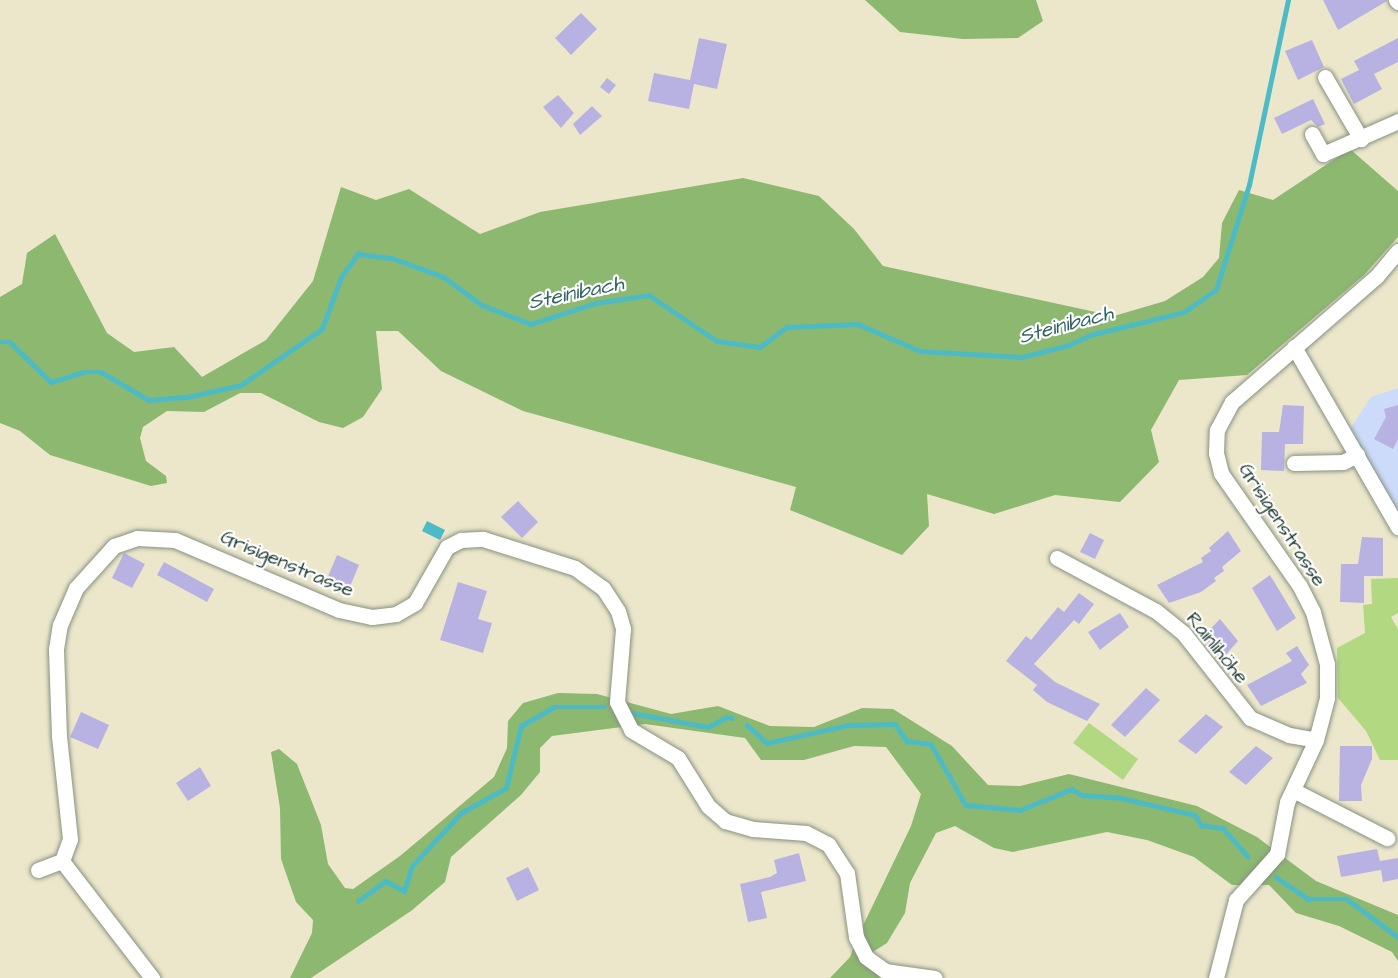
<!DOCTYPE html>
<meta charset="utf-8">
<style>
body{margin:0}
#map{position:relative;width:1398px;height:978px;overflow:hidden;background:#ece7cb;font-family:"Architects Daughter",sans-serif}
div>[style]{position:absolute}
.built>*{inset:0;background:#cbdbf9}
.green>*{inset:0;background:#b2d882}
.forest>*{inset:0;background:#8db870}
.water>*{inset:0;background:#4dbbc5}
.stream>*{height:4.5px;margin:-2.25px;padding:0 2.25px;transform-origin:2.25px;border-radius:2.25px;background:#4dbbc5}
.building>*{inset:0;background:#b8b2e2}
.roads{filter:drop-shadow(0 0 2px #869280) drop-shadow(0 0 2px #869280)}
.minor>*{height:15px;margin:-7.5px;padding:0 7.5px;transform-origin:7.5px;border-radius:7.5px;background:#fff}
span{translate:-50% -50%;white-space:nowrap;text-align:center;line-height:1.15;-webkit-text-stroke:4.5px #fff;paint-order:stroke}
.street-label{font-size:20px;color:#1f3d34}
.water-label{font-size:21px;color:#2d6360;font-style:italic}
</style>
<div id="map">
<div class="built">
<i style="clip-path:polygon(1398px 388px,1398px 514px,1350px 429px,1371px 397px)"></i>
</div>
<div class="green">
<i style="clip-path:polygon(1398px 578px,1398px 613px,1391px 617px,1398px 629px,1398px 760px,1380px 760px,1366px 731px,1338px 698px,1337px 648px,1365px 633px,1363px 605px,1372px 604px,1371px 579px)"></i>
<i style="clip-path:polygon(1089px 723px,1138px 759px,1123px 780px,1073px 743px)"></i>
</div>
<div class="forest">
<i style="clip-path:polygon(865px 0,1036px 0,1043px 21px,1018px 38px,963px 39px,900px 32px)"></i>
<i style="clip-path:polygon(1350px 149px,1398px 191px,1398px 237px,1364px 275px,1247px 375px,1179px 380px,1151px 430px,1159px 462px,1120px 502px,1055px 495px,994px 514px,927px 494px,929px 526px,902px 555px,790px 510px,796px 487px,523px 411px,441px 371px,398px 331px,376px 331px,382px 389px,363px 417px,343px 428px,319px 422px,261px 393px,240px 393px,204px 412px,167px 411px,143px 427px,140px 438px,146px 461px,166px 476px,167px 483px,151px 486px,50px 455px,20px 431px,0 423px,0 297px,22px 284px,27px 253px,55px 234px,107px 333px,134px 352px,174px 347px,202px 377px,266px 340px,313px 281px,341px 187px,376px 200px,409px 189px,480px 234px,540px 212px,743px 178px,819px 196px,854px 229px,883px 266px,1114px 316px,1165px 301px,1203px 277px,1219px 258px,1222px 223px,1239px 190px,1273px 200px)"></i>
<i style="clip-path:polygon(558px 693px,597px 694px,671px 714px,718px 706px,770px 726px,814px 727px,862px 708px,893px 709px,952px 746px,988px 785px,1020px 786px,1069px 774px,1197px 806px,1257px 837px,1316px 881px,1398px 915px,1398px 961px,1392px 952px,1339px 926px,1296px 913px,1269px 885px,1232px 885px,1194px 857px,1147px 840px,1107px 832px,1013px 852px,994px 848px,955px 826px,936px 833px,910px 883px,905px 913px,887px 943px,868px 955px,858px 936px,911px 826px,921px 794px,886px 747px,854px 746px,804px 760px,761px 760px,745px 738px,645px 724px,552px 736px,540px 748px,540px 772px,521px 795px,451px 857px,445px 882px,411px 911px,311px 978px,290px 978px,312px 933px,313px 920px,296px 902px,281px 859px,280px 808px,271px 752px,279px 749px,297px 764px,321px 825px,328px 864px,345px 888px,353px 889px,400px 856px,494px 777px,507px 748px,508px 721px,523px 703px)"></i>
<i style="clip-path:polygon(854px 946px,913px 978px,830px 978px,850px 957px)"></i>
</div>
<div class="water">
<i style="clip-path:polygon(427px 521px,445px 530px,440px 540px,422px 531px)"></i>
</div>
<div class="stream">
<i style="left:0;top:342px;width:10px"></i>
<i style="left:10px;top:342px;width:57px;rotate:44.3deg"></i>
<i style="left:51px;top:382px;width:34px;rotate:-17deg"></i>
<i style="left:84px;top:372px;width:17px"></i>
<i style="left:101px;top:372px;width:56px;rotate:30.3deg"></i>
<i style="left:149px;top:400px;width:38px;rotate:-5deg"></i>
<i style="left:187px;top:397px;width:55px;rotate:-12.5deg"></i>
<i style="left:241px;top:385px;width:98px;rotate:-34.7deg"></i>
<i style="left:322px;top:329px;width:55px;rotate:-69.9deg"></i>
<i style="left:341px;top:277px;width:29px;rotate:-54deg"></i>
<i style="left:358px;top:254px;width:34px;rotate:7deg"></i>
<i style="left:392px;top:258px;width:55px;rotate:20.1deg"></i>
<i style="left:444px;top:277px;width:47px;rotate:36.4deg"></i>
<i style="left:482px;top:305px;width:53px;rotate:21.2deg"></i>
<i style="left:531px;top:324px;width:68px;rotate:-17.9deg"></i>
<i style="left:596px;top:303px;width:54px;rotate:-8.6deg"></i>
<i style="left:649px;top:295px;width:82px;rotate:34.1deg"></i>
<i style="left:717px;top:341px;width:43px;rotate:7.9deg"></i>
<i style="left:760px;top:347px;width:34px;rotate:-37deg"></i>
<i style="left:787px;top:327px;width:71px;rotate:-2.4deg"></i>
<i style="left:858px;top:324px;width:68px;rotate:23.5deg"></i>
<i style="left:920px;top:351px;width:102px;rotate:3.4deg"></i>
<i style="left:1022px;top:357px;width:49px;rotate:-14.3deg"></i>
<i style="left:1069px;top:345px;width:23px;rotate:-25deg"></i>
<i style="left:1090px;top:335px;width:97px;rotate:-13.7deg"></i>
<i style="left:1184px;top:312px;width:39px;rotate:-35deg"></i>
<i style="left:1216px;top:290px;width:110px;rotate:-72.6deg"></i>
<i style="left:1249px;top:185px;width:189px;rotate:-78.1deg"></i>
<i style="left:632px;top:713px;width:77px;rotate:10.4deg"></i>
<i style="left:708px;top:727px;width:21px;rotate:-28deg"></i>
<i style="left:727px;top:717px;width:5px;rotate:11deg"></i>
<i style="left:747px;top:725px;width:27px;rotate:42deg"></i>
<i style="left:767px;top:743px;width:83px;rotate:-12.5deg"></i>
<i style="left:848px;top:725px;width:47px;rotate:-1.2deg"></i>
<i style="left:895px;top:724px;width:21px;rotate:55deg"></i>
<i style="left:907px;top:741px;width:24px;rotate:7deg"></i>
<i style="left:931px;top:744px;width:70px;rotate:60.2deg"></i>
<i style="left:966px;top:805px;width:54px;rotate:5.3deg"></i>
<i style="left:1020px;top:810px;width:56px;rotate:-22deg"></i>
<i style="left:1072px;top:789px;width:12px;rotate:31deg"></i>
<i style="left:1082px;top:795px;width:39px;rotate:4deg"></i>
<i style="left:1121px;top:798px;width:76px;rotate:12.9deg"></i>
<i style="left:1195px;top:815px;width:12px;rotate:59deg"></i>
<i style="left:1201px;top:825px;width:22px;rotate:8deg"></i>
<i style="left:1223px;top:828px;width:38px;rotate:49deg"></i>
<i style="left:1276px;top:877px;width:40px;rotate:34deg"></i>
<i style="left:1309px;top:899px;width:38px"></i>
<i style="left:1347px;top:899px;width:64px;rotate:36.7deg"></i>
<i style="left:358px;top:901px;width:34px;rotate:-36deg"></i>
<i style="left:386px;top:881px;width:21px;rotate:29deg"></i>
<i style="left:404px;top:891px;width:26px;rotate:-72deg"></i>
<i style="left:412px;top:866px;width:72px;rotate:-47.2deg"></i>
<i style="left:461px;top:813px;width:51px;rotate:-29.1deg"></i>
<i style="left:506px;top:788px;width:64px;rotate:-76.4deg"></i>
<i style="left:521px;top:726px;width:38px;rotate:-30deg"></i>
<i style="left:554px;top:707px;width:51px"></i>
</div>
<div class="building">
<i style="clip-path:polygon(1323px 0,1387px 0,1387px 1px,1338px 30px)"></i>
<i style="clip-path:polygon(581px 13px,597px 29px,571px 55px,555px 38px)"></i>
<i style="clip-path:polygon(699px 38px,727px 44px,717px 89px,694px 84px,689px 109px,648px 101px,654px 73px,690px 80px)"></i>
<i style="clip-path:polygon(1398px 38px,1398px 62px,1374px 74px,1382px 89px,1354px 104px,1341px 79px,1359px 70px,1354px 61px)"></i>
<i style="clip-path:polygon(1312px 40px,1324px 67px,1298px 80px,1285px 51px)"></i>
<i style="clip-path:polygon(607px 78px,616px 85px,609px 94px,600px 87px)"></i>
<i style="clip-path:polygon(558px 95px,574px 113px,561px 128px,543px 107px)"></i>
<i style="clip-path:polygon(1313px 99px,1325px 124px,1318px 127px,1311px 120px,1282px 134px,1274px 118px)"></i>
<i style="clip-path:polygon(592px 106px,602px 116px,580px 135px,573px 124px)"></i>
<i style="clip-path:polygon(1283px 405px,1304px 406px,1303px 444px,1285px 444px,1284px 471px,1261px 470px,1262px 432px,1279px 432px)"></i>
<i style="clip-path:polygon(1398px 405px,1398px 439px,1393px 449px,1374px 439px,1386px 417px,1384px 409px)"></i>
<i style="clip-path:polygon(518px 501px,538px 522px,522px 538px,501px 517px)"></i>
<i style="clip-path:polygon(1228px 531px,1241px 551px,1222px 567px,1224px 571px,1214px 578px,1216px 581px,1201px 592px,1169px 603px,1157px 585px,1203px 562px,1201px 558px,1211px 551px,1209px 548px)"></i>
<i style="clip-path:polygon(1090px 533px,1104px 540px,1095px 559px,1080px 552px)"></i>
<i style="clip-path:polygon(1362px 537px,1383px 538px,1383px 576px,1364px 576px,1364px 603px,1340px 602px,1341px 564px,1358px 564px)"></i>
<i style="clip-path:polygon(124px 553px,145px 564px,132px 588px,112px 578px)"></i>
<i style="clip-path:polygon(337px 555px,359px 565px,346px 596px,324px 586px)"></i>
<i style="clip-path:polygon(164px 562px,214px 589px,207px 602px,157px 575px)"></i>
<i style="clip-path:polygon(1270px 575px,1296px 618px,1277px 631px,1252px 588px)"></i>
<i style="clip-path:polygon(458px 582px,487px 591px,478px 619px,492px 623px,483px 653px,440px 640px)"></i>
<i style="clip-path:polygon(1079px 593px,1094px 604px,1079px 624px,1074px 620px,1034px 664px,1055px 682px,1100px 704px,1087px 721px,1047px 702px,1033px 690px,1037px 685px,1006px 661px,1026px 636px,1031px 640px,1058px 607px,1064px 612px)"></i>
<i style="clip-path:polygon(1120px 613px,1129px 627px,1100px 650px,1088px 632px)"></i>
<i style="clip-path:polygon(1220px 619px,1238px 641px,1222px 659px,1206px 645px,1210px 639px,1205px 634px)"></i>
<i style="clip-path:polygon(1297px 646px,1309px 665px,1301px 674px,1307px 683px,1261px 706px,1247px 685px,1292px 661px,1286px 653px)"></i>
<i style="clip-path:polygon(1146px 688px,1160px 700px,1125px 737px,1111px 725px)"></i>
<i style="clip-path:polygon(81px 712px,109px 725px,98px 749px,70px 737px)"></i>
<i style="clip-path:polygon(1206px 714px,1223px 727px,1196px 754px,1178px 741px)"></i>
<i style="clip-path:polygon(1256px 746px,1273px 758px,1246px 785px,1229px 772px)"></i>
<i style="clip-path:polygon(1340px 746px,1372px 746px,1372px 759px,1361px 785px,1362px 801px,1339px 801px)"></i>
<i style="clip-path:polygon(200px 767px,211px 786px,188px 801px,176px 783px)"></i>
<i style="clip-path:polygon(1377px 849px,1380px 861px,1398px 858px,1398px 879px,1383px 882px,1381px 870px,1341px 877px,1337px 856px)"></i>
<i style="clip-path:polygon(799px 853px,806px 881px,761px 892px,767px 918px,748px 922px,740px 884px,770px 877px,777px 873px,774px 860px)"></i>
<i style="clip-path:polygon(528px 867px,539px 890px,517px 901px,506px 878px)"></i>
</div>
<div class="roads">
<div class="minor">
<i style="left:1396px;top:0;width:3px;rotate:45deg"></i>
<i style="left:1325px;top:77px;width:72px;rotate:59.9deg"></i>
<i style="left:1312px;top:134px;width:23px;rotate:61deg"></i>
<i style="left:1323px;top:154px;width:82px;rotate:-23.7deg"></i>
<i style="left:1294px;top:347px;width:208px;rotate:60deg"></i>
<i style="left:1294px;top:463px;width:49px;rotate:-1.2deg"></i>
<i style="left:1343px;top:462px;width:16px;rotate:-27deg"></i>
<i style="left:1057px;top:558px;width:112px;rotate:28.2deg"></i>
<i style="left:1156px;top:611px;width:36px;rotate:39deg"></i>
<i style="left:1184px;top:634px;width:107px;rotate:51.8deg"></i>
<i style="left:1250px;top:718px;width:43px;rotate:23.6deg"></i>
<i style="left:1289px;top:735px;width:27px;rotate:10deg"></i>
<i style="left:1293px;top:790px;width:106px;rotate:27.1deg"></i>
<i style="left:62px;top:861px;width:148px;rotate:52.4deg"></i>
<i style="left:38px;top:870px;width:26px;rotate:-21deg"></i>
<i style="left:62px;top:861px;width:23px;rotate:-70deg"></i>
<i style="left:70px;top:839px;width:104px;rotate:-96.1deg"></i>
<i style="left:59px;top:736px;width:87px;rotate:-92deg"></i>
<i style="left:56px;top:649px;width:24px;rotate:-81deg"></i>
<i style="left:60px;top:625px;width:40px;rotate:-66.6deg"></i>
<i style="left:76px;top:588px;width:57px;rotate:-47.9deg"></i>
<i style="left:114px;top:546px;width:24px;rotate:-19deg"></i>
<i style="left:137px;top:538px;width:38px;rotate:3deg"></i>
<i style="left:175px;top:540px;width:178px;rotate:23.1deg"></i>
<i style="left:339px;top:610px;width:34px;rotate:12deg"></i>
<i style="left:372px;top:617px;width:24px;rotate:-7deg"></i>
<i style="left:396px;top:614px;width:22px;rotate:-30deg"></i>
<i style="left:415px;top:603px;width:64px;rotate:-60.3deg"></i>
<i style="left:447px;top:547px;width:16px;rotate:-27deg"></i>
<i style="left:461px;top:540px;width:22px;rotate:-3deg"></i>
<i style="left:483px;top:539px;width:96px;rotate:17.5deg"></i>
<i style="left:575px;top:568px;width:34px;rotate:36deg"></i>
<i style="left:603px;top:588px;width:27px;rotate:57deg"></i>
<i style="left:618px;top:611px;width:19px;rotate:74deg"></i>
<i style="left:623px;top:629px;width:73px;rotate:94.7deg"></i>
<i style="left:617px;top:702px;width:31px;rotate:63deg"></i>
<i style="left:631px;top:730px;width:55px;rotate:30.8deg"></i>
<i style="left:678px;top:758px;width:57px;rotate:58deg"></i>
<i style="left:708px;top:806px;width:23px;rotate:41deg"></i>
<i style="left:725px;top:821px;width:29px;rotate:16deg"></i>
<i style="left:753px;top:829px;width:53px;rotate:4.3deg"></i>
<i style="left:806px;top:833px;width:25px;rotate:27deg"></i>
<i style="left:828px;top:844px;width:35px;rotate:57deg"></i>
<i style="left:847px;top:873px;width:65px;rotate:82deg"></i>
<i style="left:856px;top:937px;width:22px;rotate:63deg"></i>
<i style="left:866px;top:957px;width:24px;rotate:36deg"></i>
<i style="left:885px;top:971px;width:50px;rotate:8deg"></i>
<i style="left:1216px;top:978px;width:81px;rotate:-75.6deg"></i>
<i style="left:1236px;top:900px;width:62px;rotate:-48.3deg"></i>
<i style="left:1277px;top:854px;width:53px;rotate:-79.1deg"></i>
<i style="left:1287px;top:802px;width:68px;rotate:-64.9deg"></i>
<i style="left:1316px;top:740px;width:43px;rotate:-75.3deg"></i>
<i style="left:1327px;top:698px;width:34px;rotate:-90deg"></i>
<i style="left:1327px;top:664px;width:54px;rotate:-105.1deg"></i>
<i style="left:1313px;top:612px;width:30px;rotate:-117deg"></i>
<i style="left:1299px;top:585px;width:136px;rotate:-124.9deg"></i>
<i style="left:1221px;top:473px;width:21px;rotate:-104deg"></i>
<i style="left:1216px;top:453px;width:23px;rotate:-88deg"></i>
<i style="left:1217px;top:430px;width:32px;rotate:-62deg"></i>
<i style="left:1232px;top:402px;width:191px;rotate:-41deg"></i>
<i style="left:1376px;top:277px;width:34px;rotate:-50deg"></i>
</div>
</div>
<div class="street-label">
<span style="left:1282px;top:525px;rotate:57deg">Grisigenstrasse</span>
<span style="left:287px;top:564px;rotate:23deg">Grisigenstrasse</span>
<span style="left:1217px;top:648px;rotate:51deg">Rainlihöhe</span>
</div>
<div class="water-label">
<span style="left:576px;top:293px;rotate:-12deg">Steinibach</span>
<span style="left:1066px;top:325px;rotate:-15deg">Steinibach</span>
</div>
</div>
